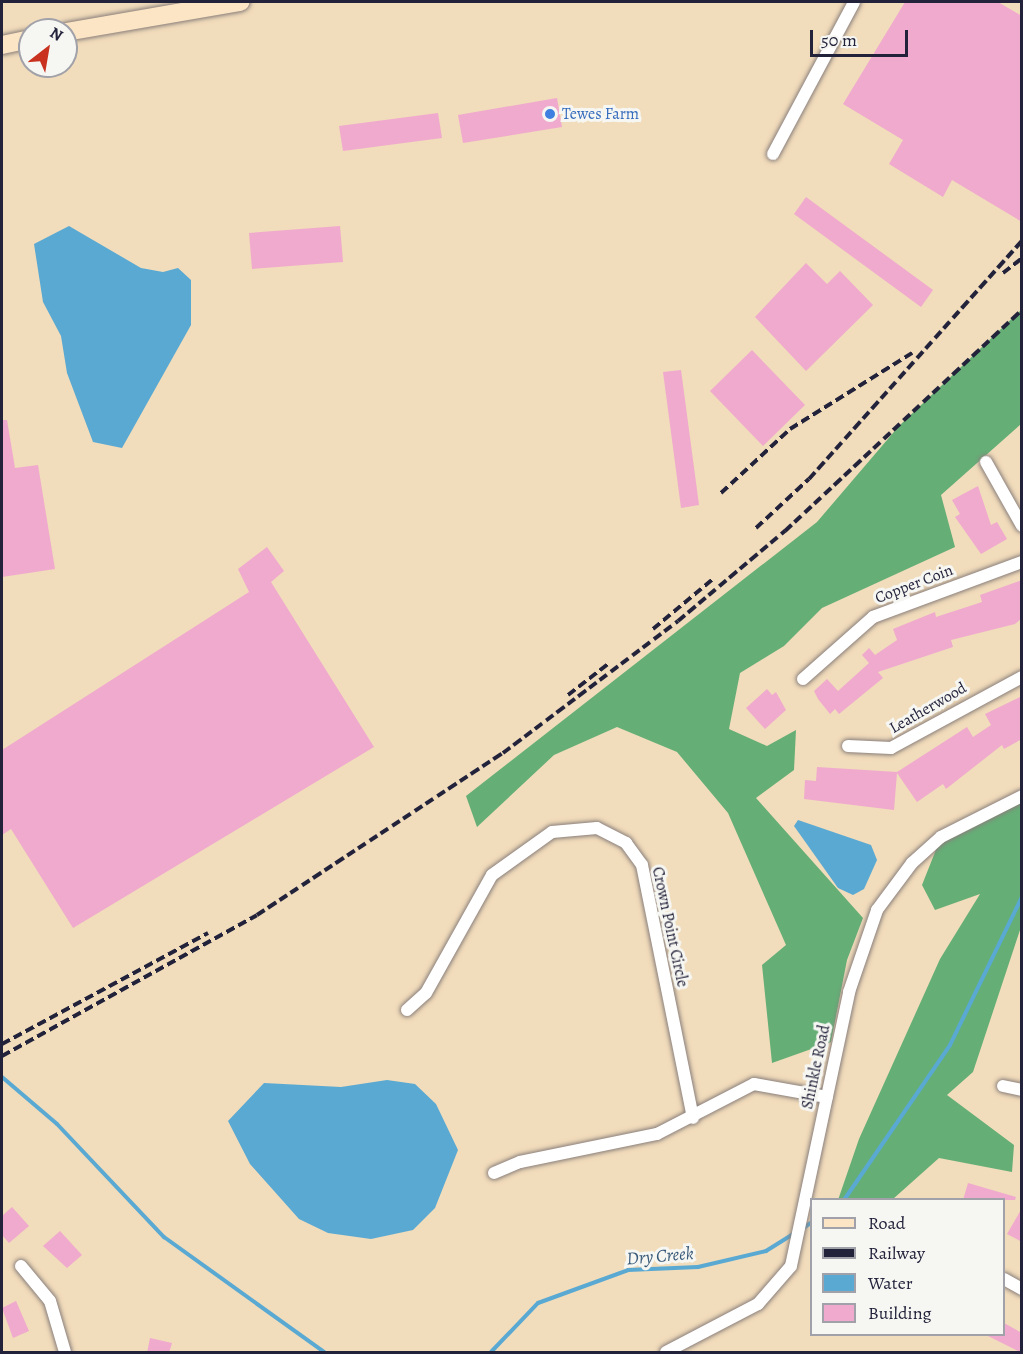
<!DOCTYPE html>
<style>
body{margin:0}
#map{position:relative;width:1023px;height:1354px;overflow:hidden;background:#f1dcbb;font-family:Alegreya,serif}
div>[style]{position:absolute}
.forest>*{inset:0;background:#65af77}
.water>*{inset:0;background:#59a9d3}
.stream>*{height:4px;margin:-2px;padding:0 2px;transform-origin:2px;border-radius:2px;background:#59a9d3}
.building>*{inset:0;background:#f0aacd}
.roads{filter:drop-shadow(0 0 2px #8a7f7b) drop-shadow(0 0 2px #8a7f7b)}
.street>*{height:12px;margin:-6px;padding:0 6px;transform-origin:6px;border-radius:6px;background:#fff}
.secondary>*{height:18px;margin:-9px;padding:0 9px;transform-origin:9px;border-radius:9px;background:#fce5c4}
.rail>*{height:4px;margin-top:-2px;transform-origin:0;background:repeating-linear-gradient(90deg,#22223b 0 9px,transparent 0 13.5px)}
.dots>*{width:16px;height:16px;translate:-50% -50%;box-sizing:border-box;border:3px solid #f6f6f2;border-radius:50%}
span{translate:-50% -50%;white-space:nowrap;text-align:center;line-height:1.15;-webkit-text-stroke:6px #f6f6f2;paint-order:stroke}
.shop-label{font-size:16px;color:#366cbe}
.left{translate:0 -50%;text-align:left}
.street-label{font-size:16px;color:#22223b}
.water-label{font-size:18px;color:#385878;font-style:italic}
.frame{position:absolute;inset:0;border:3px solid #22223b;pointer-events:none}
.legend{position:absolute;left:810px;top:1198px;width:195px;height:138px;box-sizing:border-box;background:#f6f6f2;border:2px solid #a1a1a9;margin:0;padding:8px 10px;list-style:none;font-size:18px;color:#22223b}
.legend li{display:flex;align-items:center;gap:12px;height:30px}
.legend b{width:30px;border:2px solid #a1a1a9}
.north{position:absolute;left:18px;top:18px;width:60px;height:60px;box-sizing:border-box;background:#f6f6f2;border:2px solid #a1a1a9;border-radius:50%;rotate:31deg;font-size:16px;font-weight:700;line-height:24px;text-align:center;color:#22223b}
.north::after{content:'';display:block;margin:auto;width:21px;height:27px;background:#c8321e;clip-path:polygon(50% 0,100% 100%,50% 72%,0 100%)}
.scale{position:absolute;left:810px;top:30px;width:98px;height:27px;box-sizing:border-box;border:3px solid #22223b;border-top:0;padding-left:8px;font-size:18px;line-height:21px;white-space:nowrap;color:#22223b;-webkit-text-stroke:4px #f6f6f2;paint-order:stroke}
</style>
<div id="map">
<div class="forest">
<i style="clip-path:polygon(1021px 310px,1021px 424px,941px 495px,955px 547px,822px 608px,784px 646px,740px 673px,729px 729px,767px 746px,796px 730px,794px 770px,756px 798px,863px 918px,847px 960px,831px 1042px,772px 1063px,762px 965px,786px 945px,728px 813px,677px 752px,617px 727px,554px 755px,477px 827px,466px 796px,817px 522px,899px 426px)"></i>
<i style="clip-path:polygon(1021px 796px,1021px 927px,973px 1072px,947px 1095px,1014px 1145px,1012px 1172px,939px 1158px,893px 1199px,838px 1200px,859px 1139px,940px 959px,980px 894px,935px 910px,922px 885px,941px 837px)"></i>
</div>
<div class="water">
<i style="clip-path:polygon(69px 226px,141px 268px,163px 272px,178px 268px,191px 280px,191px 325px,122px 448px,93px 442px,67px 373px,61px 336px,43px 302px,34px 244px)"></i>
<i style="clip-path:polygon(798px 820px,871px 845px,877px 860px,864px 889px,853px 895px,838px 888px,794px 826px)"></i>
<i style="clip-path:polygon(387px 1080px,415px 1084px,436px 1104px,458px 1150px,435px 1208px,413px 1230px,371px 1239px,328px 1233px,299px 1219px,250px 1164px,228px 1121px,264px 1083px,341px 1087px)"></i>
</div>
<div class="stream">
<i style="left:2px;top:1077px;width:72px;rotate:40.5deg"></i>
<i style="left:57px;top:1124px;width:156px;rotate:46.6deg"></i>
<i style="left:164px;top:1237px;width:197px;rotate:35.7deg"></i>
<i style="left:844px;top:1200px;width:188px;rotate:-55.6deg"></i>
<i style="left:950px;top:1045px;width:165px;rotate:-64.1deg"></i>
<i style="left:802px;top:1229px;width:12px;rotate:-35deg"></i>
<i style="left:491px;top:1352px;width:68px;rotate:-46.2deg"></i>
<i style="left:538px;top:1303px;width:96px;rotate:-20.1deg"></i>
<i style="left:628px;top:1270px;width:70px;rotate:-2.5deg"></i>
<i style="left:698px;top:1267px;width:70px;rotate:-13.2deg"></i>
<i style="left:766px;top:1251px;width:34px;rotate:-32deg"></i>
</div>
<div class="building">
<i style="clip-path:polygon(905px 2px,998px 2px,1022px 16px,1022px 222px,952px 180px,943px 197px,889px 164px,903px 140px,843px 104px)"></i>
<i style="clip-path:polygon(557px 98px,562px 127px,463px 143px,458px 115px)"></i>
<i style="clip-path:polygon(438px 113px,442px 138px,343px 151px,339px 126px)"></i>
<i style="clip-path:polygon(806px 197px,933px 290px,921px 307px,794px 214px)"></i>
<i style="clip-path:polygon(340px 226px,343px 262px,252px 269px,249px 233px)"></i>
<i style="clip-path:polygon(806px 263px,827px 284px,840px 271px,873px 305px,806px 371px,755px 317px)"></i>
<i style="clip-path:polygon(752px 350px,805px 405px,763px 446px,710px 391px)"></i>
<i style="clip-path:polygon(681px 370px,699px 505px,681px 508px,663px 372px)"></i>
<i style="clip-path:polygon(2px 420px,7px 420px,15px 468px,38px 465px,55px 569px,2px 577px)"></i>
<i style="clip-path:polygon(978px 486px,991px 525px,997px 522px,1007px 539px,981px 554px,955px 517px,960px 514px,952px 500px)"></i>
<i style="clip-path:polygon(267px 547px,284px 571px,271px 582px,374px 747px,73px 928px,11px 829px,2px 835px,2px 750px,249px 592px,238px 569px)"></i>
<i style="clip-path:polygon(1022px 580px,1022px 618px,1015px 624px,951px 640px,953px 647px,878px 672px,883px 678px,839px 714px,835px 709px,830px 714px,818px 699px,814px 691px,827px 679px,838px 691px,869px 663px,862px 655px,869px 648px,875px 655px,897px 640px,893px 629px,935px 612px,936px 617px,982px 602px,980px 595px)"></i>
<i style="clip-path:polygon(767px 689px,772px 695px,776px 692px,786px 710px,765px 729px,746px 708px)"></i>
<i style="clip-path:polygon(1022px 696px,1022px 739px,1004px 749px,1002px 745px,946px 789px,943px 784px,917px 802px,897px 773px,894px 810px,804px 799px,805px 780px,816px 781px,817px 767px,897px 772px,967px 727px,973px 737px,991px 725px,985px 714px)"></i>
<i style="clip-path:polygon(968px 1183px,1016px 1197px,1015px 1200px,963px 1200px)"></i>
<i style="clip-path:polygon(12px 1207px,29px 1226px,9px 1243px,2px 1235px,2px 1216px)"></i>
<i style="clip-path:polygon(1022px 1208px,1022px 1242px,1007px 1234px)"></i>
<i style="clip-path:polygon(60px 1231px,82px 1255px,67px 1268px,43px 1246px)"></i>
<i style="clip-path:polygon(16px 1301px,29px 1331px,13px 1338px,2px 1308px)"></i>
<i style="clip-path:polygon(1004px 1323px,1022px 1333px,1022px 1353px,986px 1335px,1004px 1335px)"></i>
<i style="clip-path:polygon(150px 1338px,172px 1343px,169px 1353px,147px 1353px)"></i>
</div>
<div class="roads">
<div class="street">
<i style="left:773px;top:154px;width:172px;rotate:-61.9deg"></i>
<i style="left:986px;top:462px;width:73px;rotate:60.6deg"></i>
<i style="left:803px;top:679px;width:94px;rotate:-41.5deg"></i>
<i style="left:873px;top:617px;width:159px;rotate:-20.3deg"></i>
<i style="left:848px;top:746px;width:43px;rotate:2.7deg"></i>
<i style="left:891px;top:748px;width:149px;rotate:-28.5deg"></i>
<i style="left:407px;top:1010px;width:25px;rotate:-42deg"></i>
<i style="left:426px;top:993px;width:135px;rotate:-60.8deg"></i>
<i style="left:492px;top:875px;width:74px;rotate:-35.6deg"></i>
<i style="left:552px;top:832px;width:45px;rotate:-5.1deg"></i>
<i style="left:597px;top:828px;width:33px;rotate:27deg"></i>
<i style="left:626px;top:843px;width:27px;rotate:54deg"></i>
<i style="left:642px;top:865px;width:258px;rotate:78.6deg"></i>
<i style="left:1003px;top:1086px;width:19px;rotate:12deg"></i>
<i style="left:494px;top:1173px;width:28px;rotate:-23deg"></i>
<i style="left:520px;top:1162px;width:140px;rotate:-11.6deg"></i>
<i style="left:657px;top:1134px;width:109px;rotate:-27.3deg"></i>
<i style="left:754px;top:1084px;width:74px;rotate:10.1deg"></i>
<i style="left:21px;top:1266px;width:45px;rotate:50.4deg"></i>
<i style="left:50px;top:1301px;width:53px;rotate:73.6deg"></i>
<i style="left:1004px;top:1279px;width:21px;rotate:29deg"></i>
<i style="left:666px;top:1352px;width:104px;rotate:-27.6deg"></i>
<i style="left:758px;top:1304px;width:50px;rotate:-49deg"></i>
<i style="left:791px;top:1266px;width:280px;rotate:-78deg"></i>
<i style="left:849px;top:992px;width:87px;rotate:-71.1deg"></i>
<i style="left:877px;top:910px;width:59px;rotate:-53.3deg"></i>
<i style="left:912px;top:863px;width:39px;rotate:-42deg"></i>
<i style="left:941px;top:837px;width:91px;rotate:-26.8deg"></i>
</div>
<div class="secondary">
<i style="left:66px;top:32px;width:177px;rotate:-9.8deg"></i>
<i style="left:2px;top:45px;width:29px;rotate:-12deg"></i>
</div>
</div>
<div class="rail">
<i style="left:1003px;top:273px;width:24px;rotate:-38deg"></i>
<i style="left:721px;top:493px;width:94px;rotate:-42.8deg"></i>
<i style="left:790px;top:429px;width:144px;rotate:-31.9deg"></i>
<i style="left:756px;top:528px;width:72px;rotate:-42.8deg"></i>
<i style="left:809px;top:479px;width:319px;rotate:-48.2deg"></i>
<i style="left:653px;top:629px;width:78px;rotate:-39.8deg"></i>
<i style="left:568px;top:695px;width:51px;rotate:-37.8deg"></i>
<i style="left:2px;top:1044px;width:234px;rotate:-28.3deg"></i>
<i style="left:2px;top:1056px;width:291px;rotate:-28.9deg"></i>
<i style="left:257px;top:915px;width:295px;rotate:-33.4deg"></i>
<i style="left:503px;top:753px;width:219px;rotate:-37deg"></i>
<i style="left:678px;top:621px;width:140px;rotate:-40.1deg"></i>
<i style="left:785px;top:531px;width:324px;rotate:-43deg"></i>
</div>
<div class="dots">
<i style="left:550px;top:114px;background:#3f7fe0"></i>
</div>
<div class="shop-label">
<span class="left" style="left:562px;top:114px">Tewes Farm</span>
</div>
<div class="street-label">
<span style="left:914px;top:584px;rotate:-21deg">Copper Coin</span>
<span style="left:928px;top:708px;rotate:-30deg">Leatherwood</span>
<span style="left:670px;top:927px;rotate:78deg">Crown Point Circle</span>
<span style="left:816px;top:1067px;rotate:-78deg">Shinkle Road</span>
</div>
<div class="water-label">
<span style="left:660px;top:1256px;rotate:-5deg">Dry Creek</span>
</div>
<div class="frame"></div>
<ul class="legend">
<li><b style="height:8px;background:#fce5c4"></b>Road</li>
<li><b style="height:8px;background:#22223b"></b>Railway</li>
<li><b style="height:16px;background:#59a9d3"></b>Water</li>
<li><b style="height:16px;background:#f0aacd"></b>Building</li>
</ul>
<div class="north">N</div>
<div class="scale">50 m</div>
</div>
